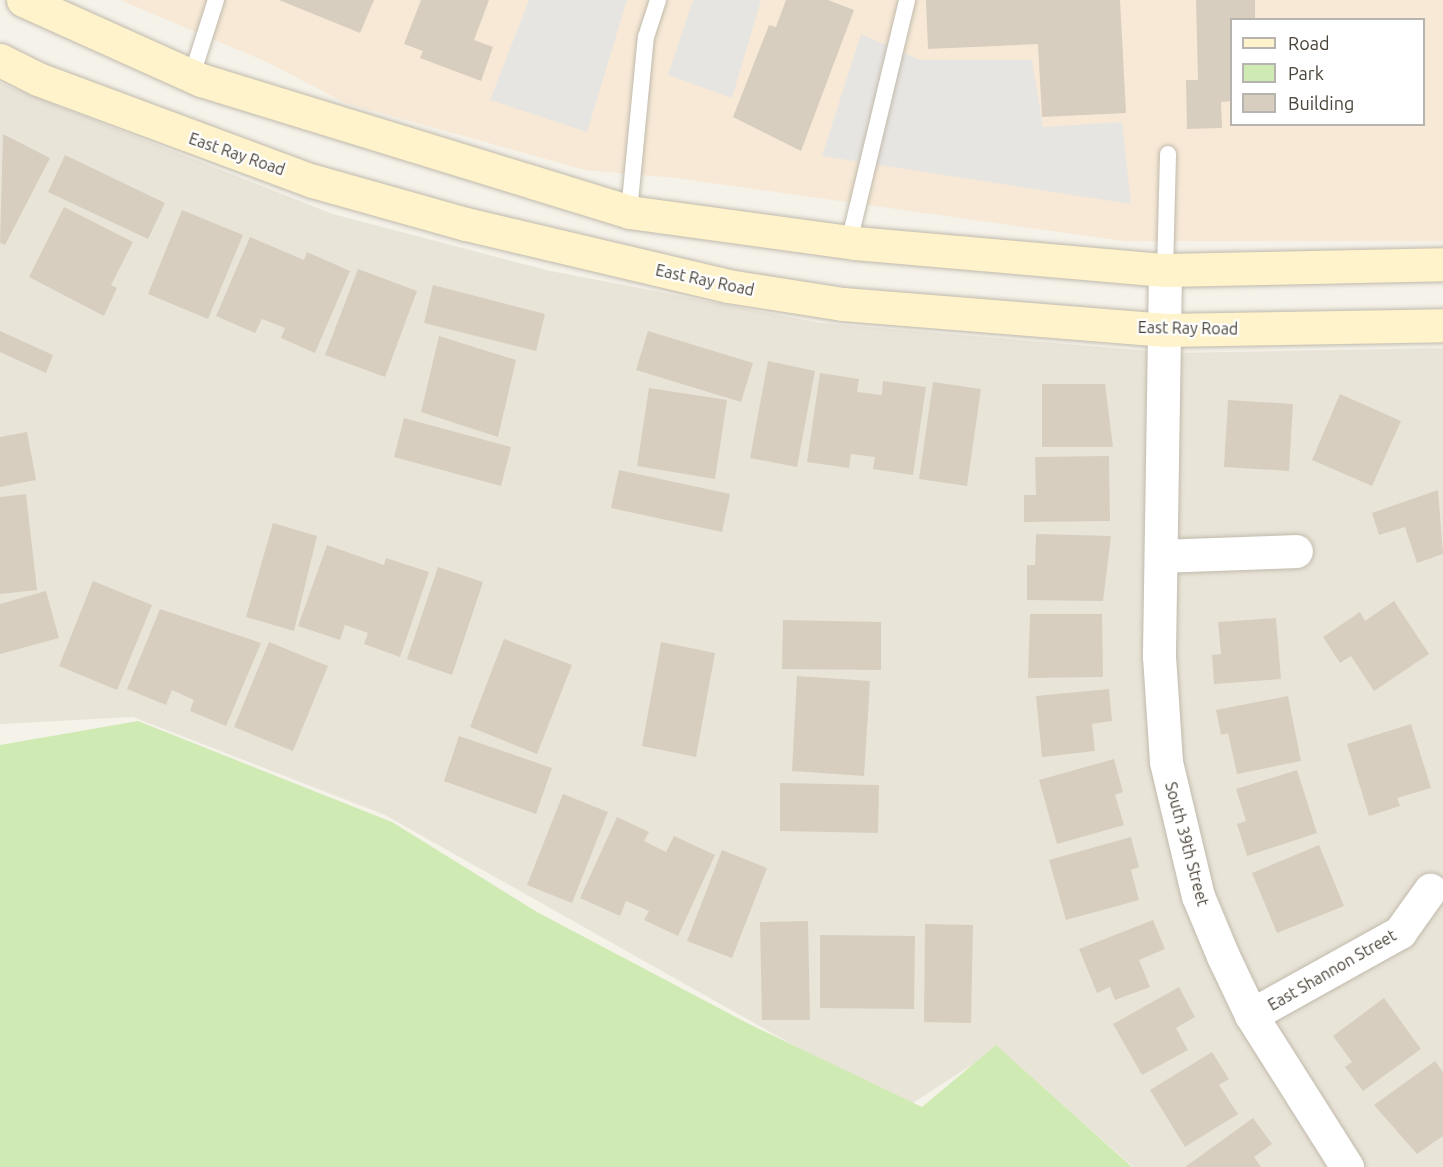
<!DOCTYPE html>
<style>
body{margin:0}
#map{position:relative;width:1443px;height:1167px;overflow:hidden;background:#f5f2ea;font-family:Ubuntu,sans-serif}
div>[style]{position:absolute}
.residential>*{inset:0;background:#e9e4d8}
.commercial>*{inset:0;background:#f7e9d6}
.green>*{inset:0;background:#d0eab3}
.parking>*{inset:0;background:#e7e5e2}
.building>*{inset:0;background:#d7cebf}
.roads{filter:drop-shadow(0 0 2px #c1baac) drop-shadow(0 0 2px #c1baac)}
.service>*{height:16px;margin:-8px;padding:0 8px;transform-origin:8px;border-radius:8px;background:#fff}
.minor>*{height:33px;margin:-16.5px;padding:0 16.5px;transform-origin:16.5px;border-radius:16.5px;background:#fff}
.secondary>*{height:33px;margin:-16.5px;padding:0 16.5px;transform-origin:16.5px;border-radius:16.5px;background:#fff3cb}
span{translate:-50% -50%;white-space:nowrap;text-align:center;line-height:1.15;-webkit-text-stroke:4.5px #fff;paint-order:stroke}
.street-label{font-size:16px;color:#4a4338}
.legend{position:absolute;left:1230px;top:18px;width:195px;height:108px;box-sizing:border-box;background:#fff;border:2px solid #b7b4af;margin:0;padding:8px 10px;list-style:none;font-size:18px;color:#4a4338}
.legend li{display:flex;align-items:center;gap:12px;height:30px}
.legend b{width:30px;border:2px solid #b7b4af}
</style>
<div id="map">
<div class="residential">
<i style="clip-path:polygon(0 83px,333px 214px,546px 270px,820px 323px,1173px 353px,1443px 348px,1443px 1167px,1133px 1167px,998px 1048px,905px 1108px,385px 815px,133px 717px,0 724px)"></i>
</div>
<div class="commercial">
<i style="clip-path:polygon(evenodd,120px 0,1443px 0,1443px 241px,1123px 241px,676px 178px,585px 170px,345px 103px,269px 63px,120px 0,1232px 20px,1424px 20px,1424px 124px,1232px 124px,1232px 20px)"></i>
</div>
<div class="green">
<i style="clip-path:polygon(138px 721px,392px 822px,537px 912px,749px 1024px,922px 1107px,996px 1045px,1132px 1167px,0 1167px,0 745px)"></i>
</div>
<div class="parking">
<i style="clip-path:polygon(529px 0,627px 0,587px 132px,490px 100px)"></i>
<i style="clip-path:polygon(693px 0,761px 0,732px 98px,668px 75px)"></i>
<i style="clip-path:polygon(861px 34px,920px 60px,1032px 60px,1043px 127px,1122px 122px,1131px 204px,822px 156px)"></i>
</div>
<div class="building">
<i style="clip-path:polygon(279px 0,374px 0,360px 33px)"></i>
<i style="clip-path:polygon(421px 0,489px 0,474px 40px,493px 47px,481px 81px,420px 58px,423px 51px,404px 44px)"></i>
<i style="clip-path:polygon(786px 0,828px 0,854px 10px,801px 151px,733px 117px,769px 25px,776px 27px)"></i>
<i style="clip-path:polygon(926px 0,1120px 0,1126px 113px,1042px 117px,1038px 44px,928px 49px)"></i>
<i style="clip-path:polygon(1196px 0,1255px 0,1255px 20px,1232px 20px,1232px 101px,1221px 102px,1222px 128px,1187px 129px,1186px 80px,1198px 80px)"></i>
<i style="clip-path:polygon(3px 134px,50px 158px,5px 245px,0 243px)"></i>
<i style="clip-path:polygon(65px 155px,165px 203px,148px 239px,48px 192px)"></i>
<i style="clip-path:polygon(64px 207px,133px 242px,111px 285px,117px 288px,104px 316px,29px 277px)"></i>
<i style="clip-path:polygon(182px 210px,243px 235px,208px 319px,148px 294px)"></i>
<i style="clip-path:polygon(250px 237px,304px 260px,307px 252px,350px 271px,315px 353px,281px 338px,285px 328px,262px 319px,255px 333px,216px 316px)"></i>
<i style="clip-path:polygon(358px 269px,417px 291px,385px 377px,325px 355px)"></i>
<i style="clip-path:polygon(433px 285px,545px 314px,536px 351px,424px 323px)"></i>
<i style="clip-path:polygon(0 331px,53px 355px,46px 373px,0 352px)"></i>
<i style="clip-path:polygon(648px 331px,753px 363px,741px 402px,636px 370px)"></i>
<i style="clip-path:polygon(439px 336px,516px 360px,498px 437px,421px 412px)"></i>
<i style="clip-path:polygon(768px 361px,815px 371px,797px 467px,750px 458px)"></i>
<i style="clip-path:polygon(820px 373px,859px 379px,857px 392px,882px 395px,883px 381px,926px 387px,913px 475px,873px 469px,875px 457px,851px 454px,849px 468px,807px 462px)"></i>
<i style="clip-path:polygon(933px 382px,981px 389px,967px 486px,919px 479px)"></i>
<i style="clip-path:polygon(1042px 384px,1105px 384px,1113px 447px,1042px 447px)"></i>
<i style="clip-path:polygon(649px 388px,727px 400px,715px 479px,637px 466px)"></i>
<i style="clip-path:polygon(1340px 394px,1401px 421px,1372px 486px,1312px 460px)"></i>
<i style="clip-path:polygon(1228px 400px,1293px 404px,1289px 471px,1224px 467px)"></i>
<i style="clip-path:polygon(404px 418px,511px 447px,501px 486px,394px 457px)"></i>
<i style="clip-path:polygon(27px 432px,36px 480px,0 487px,0 437px)"></i>
<i style="clip-path:polygon(1109px 456px,1110px 521px,1024px 522px,1024px 495px,1036px 495px,1035px 457px)"></i>
<i style="clip-path:polygon(619px 470px,730px 494px,722px 532px,611px 508px)"></i>
<i style="clip-path:polygon(1438px 490px,1443px 554px,1417px 563px,1405px 527px,1379px 535px,1372px 513px)"></i>
<i style="clip-path:polygon(26px 494px,37px 590px,0 594px,0 497px)"></i>
<i style="clip-path:polygon(273px 523px,317px 536px,294px 631px,246px 617px)"></i>
<i style="clip-path:polygon(1036px 534px,1111px 536px,1103px 601px,1027px 600px,1027px 565px,1035px 565px)"></i>
<i style="clip-path:polygon(327px 545px,384px 565px,386px 558px,429px 572px,400px 657px,364px 644px,368px 633px,345px 625px,340px 640px,298px 626px)"></i>
<i style="clip-path:polygon(438px 567px,483px 582px,452px 675px,407px 659px)"></i>
<i style="clip-path:polygon(93px 581px,152px 605px,117px 690px,59px 666px)"></i>
<i style="clip-path:polygon(46px 591px,59px 638px,0 654px,0 604px)"></i>
<i style="clip-path:polygon(1394px 601px,1429px 654px,1374px 691px,1351px 656px,1340px 663px,1323px 637px,1360px 612px,1365px 621px)"></i>
<i style="clip-path:polygon(160px 609px,261px 643px,226px 726px,190px 711px,194px 700px,172px 690px,166px 705px,127px 689px)"></i>
<i style="clip-path:polygon(1030px 614px,1102px 614px,1103px 677px,1028px 678px)"></i>
<i style="clip-path:polygon(1276px 618px,1281px 679px,1214px 684px,1212px 655px,1221px 654px,1218px 622px)"></i>
<i style="clip-path:polygon(783px 620px,881px 622px,881px 670px,782px 669px)"></i>
<i style="clip-path:polygon(504px 639px,572px 665px,537px 754px,470px 727px)"></i>
<i style="clip-path:polygon(269px 642px,328px 666px,293px 751px,234px 727px)"></i>
<i style="clip-path:polygon(661px 642px,715px 653px,696px 757px,642px 746px)"></i>
<i style="clip-path:polygon(797px 676px,870px 681px,864px 776px,792px 771px)"></i>
<i style="clip-path:polygon(1109px 689px,1112px 721px,1092px 724px,1095px 751px,1042px 757px,1036px 696px)"></i>
<i style="clip-path:polygon(1288px 696px,1301px 761px,1237px 774px,1228px 733px,1221px 735px,1216px 710px)"></i>
<i style="clip-path:polygon(1411px 724px,1431px 788px,1397px 798px,1400px 806px,1369px 816px,1347px 744px)"></i>
<i style="clip-path:polygon(459px 736px,552px 768px,536px 814px,444px 781px)"></i>
<i style="clip-path:polygon(1114px 759px,1123px 792px,1115px 795px,1124px 825px,1057px 844px,1039px 780px)"></i>
<i style="clip-path:polygon(1297px 770px,1317px 833px,1247px 856px,1237px 824px,1246px 821px,1236px 789px)"></i>
<i style="clip-path:polygon(780px 783px,879px 785px,878px 833px,780px 831px)"></i>
<i style="clip-path:polygon(563px 794px,608px 812px,572px 903px,527px 885px)"></i>
<i style="clip-path:polygon(617px 817px,649px 832px,644px 841px,666px 852px,674px 836px,715px 855px,678px 936px,644px 920px,649px 911px,626px 901px,620px 916px,580px 898px)"></i>
<i style="clip-path:polygon(1131px 837px,1139px 867px,1131px 870px,1139px 900px,1066px 920px,1049px 860px)"></i>
<i style="clip-path:polygon(1319px 845px,1344px 906px,1277px 933px,1252px 873px)"></i>
<i style="clip-path:polygon(722px 850px,767px 868px,732px 958px,687px 941px)"></i>
<i style="clip-path:polygon(1153px 920px,1165px 949px,1139px 960px,1150px 987px,1115px 1000px,1110px 987px,1097px 993px,1079px 949px)"></i>
<i style="clip-path:polygon(808px 921px,810px 1020px,762px 1020px,760px 922px)"></i>
<i style="clip-path:polygon(925px 924px,973px 925px,971px 1023px,924px 1022px)"></i>
<i style="clip-path:polygon(820px 935px,915px 936px,914px 1009px,820px 1008px)"></i>
<i style="clip-path:polygon(1179px 987px,1195px 1017px,1176px 1028px,1188px 1050px,1142px 1075px,1113px 1024px)"></i>
<i style="clip-path:polygon(1384px 998px,1421px 1049px,1363px 1091px,1345px 1067px,1352px 1062px,1333px 1036px)"></i>
<i style="clip-path:polygon(1212px 1052px,1229px 1079px,1219px 1085px,1238px 1114px,1185px 1147px,1150px 1090px)"></i>
<i style="clip-path:polygon(1435px 1061px,1443px 1072px,1443px 1136px,1417px 1154px,1374px 1105px)"></i>
<i style="clip-path:polygon(1253px 1118px,1272px 1144px,1254px 1157px,1261px 1167px,1185px 1167px)"></i>
</div>
<div class="roads">
<div class="service">
<i style="left:192px;top:75px;width:79px;rotate:-72.3deg"></i>
<i style="left:629px;top:212px;width:176px;rotate:-84.5deg"></i>
<i style="left:646px;top:37px;width:39px;rotate:-72deg"></i>
<i style="left:849px;top:242px;width:249px;rotate:-76.5deg"></i>
<i style="left:1165px;top:270px;width:116px;rotate:-88.5deg"></i>
</div>
<div class="minor">
<i style="left:1165px;top:270px;width:386px;rotate:90.9deg"></i>
<i style="left:1159px;top:656px;width:106px;rotate:86.2deg"></i>
<i style="left:1166px;top:762px;width:138px;rotate:76.6deg"></i>
<i style="left:1198px;top:896px;width:65px;rotate:67.4deg"></i>
<i style="left:1223px;top:956px;width:65px;rotate:64.6deg"></i>
<i style="left:1251px;top:1015px;width:180px;rotate:57.7deg"></i>
<i style="left:1161px;top:556px;width:135px;rotate:-2.1deg"></i>
<i style="left:1251px;top:1015px;width:171px;rotate:-29.1deg"></i>
<i style="left:1400px;top:932px;width:52px;rotate:-54.5deg"></i>
</div>
<div class="secondary">
<i style="left:23px;top:0;width:195px;rotate:24.2deg"></i>
<i style="left:201px;top:80px;width:448px;rotate:17.1deg"></i>
<i style="left:629px;top:212px;width:228px;rotate:7.8deg"></i>
<i style="left:855px;top:243px;width:311px;rotate:5deg"></i>
<i style="left:1165px;top:270px;width:278px;rotate:-1.2deg"></i>
<i style="left:0;top:60px;width:42px;rotate:26.6deg"></i>
<i style="left:38px;top:79px;width:293px;rotate:20.4deg"></i>
<i style="left:313px;top:181px;width:159px;rotate:15.7deg"></i>
<i style="left:466px;top:224px;width:269px;rotate:13.3deg"></i>
<i style="left:728px;top:286px;width:116px;rotate:8.9deg"></i>
<i style="left:843px;top:304px;width:324px;rotate:4.6deg"></i>
<i style="left:1166px;top:330px;width:277px;rotate:-1deg"></i>
</div>
</div>
<div class="street-label">
<span style="left:237px;top:154px;rotate:19deg">East Ray Road</span>
<span style="left:705px;top:280px;rotate:12deg">East Ray Road</span>
<span style="left:1188px;top:328px;rotate:1deg">East Ray Road</span>
<span style="left:1187px;top:844px;rotate:75deg">South 39th Street</span>
<span style="left:1332px;top:970px;rotate:-30deg">East Shannon Street</span>
</div>
<ul class="legend">
<li><b style="height:8px;background:#fff3cb"></b>Road</li>
<li><b style="height:16px;background:#d0eab3"></b>Park</li>
<li><b style="height:16px;background:#d7cebf"></b>Building</li>
</ul>
</div>
